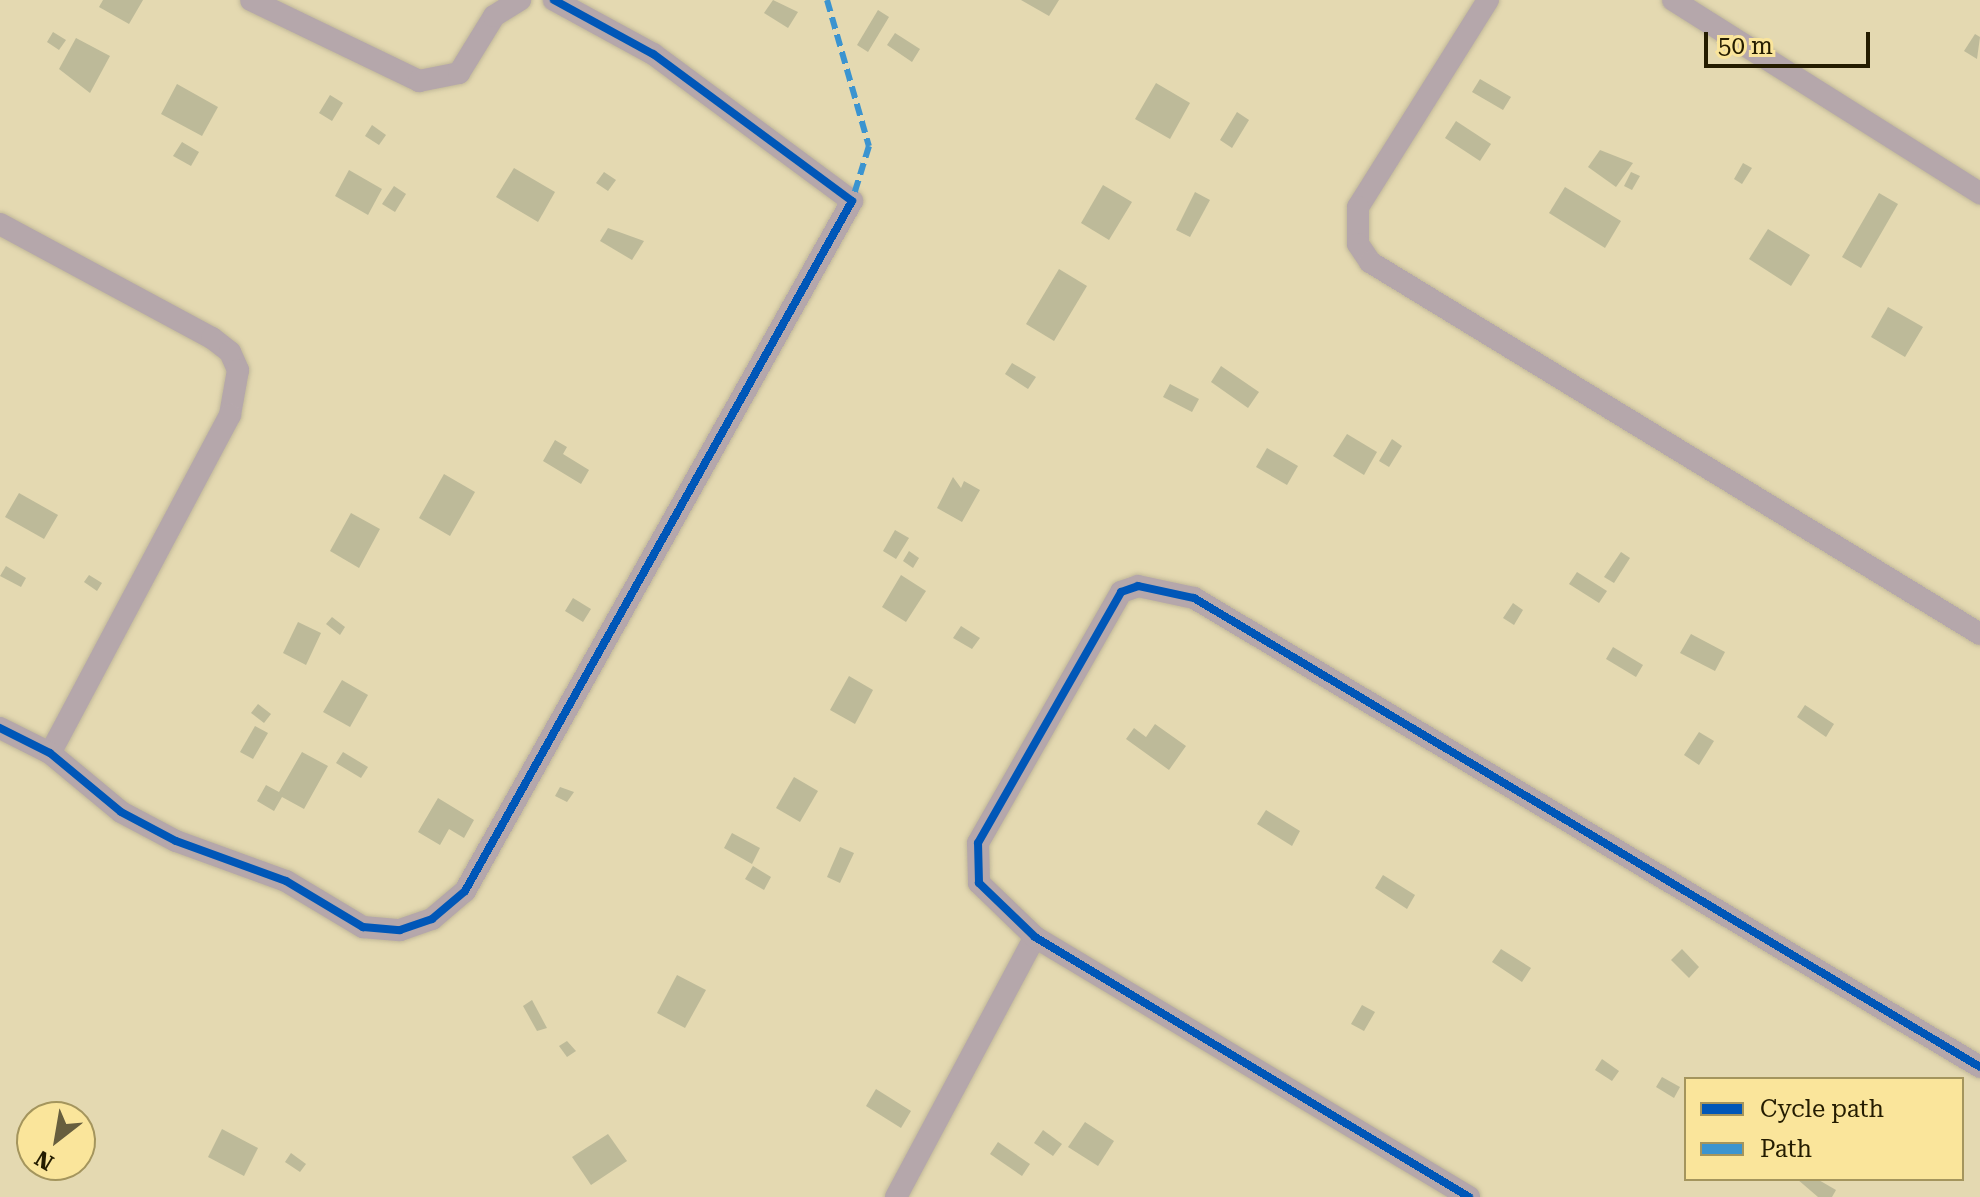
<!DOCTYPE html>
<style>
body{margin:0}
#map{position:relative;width:1980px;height:1197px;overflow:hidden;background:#e4d9b1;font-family:"Roboto Serif",serif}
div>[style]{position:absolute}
.building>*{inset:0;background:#bdba99}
.roads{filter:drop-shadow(0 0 2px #c1b899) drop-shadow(0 0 2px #c1b899)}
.minor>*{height:22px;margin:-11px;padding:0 11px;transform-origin:11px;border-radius:11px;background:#b5a7ab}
.quiet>*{height:6px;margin-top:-3px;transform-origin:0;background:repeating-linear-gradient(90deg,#3b94d0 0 12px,transparent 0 18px)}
.cycleway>*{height:8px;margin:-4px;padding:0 4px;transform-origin:4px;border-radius:4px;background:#0057b8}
span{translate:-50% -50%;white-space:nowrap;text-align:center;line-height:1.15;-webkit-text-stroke:7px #fae59b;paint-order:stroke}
.legend{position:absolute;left:1684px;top:1077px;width:280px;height:104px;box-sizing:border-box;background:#fae59b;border:2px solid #a4955d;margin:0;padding:10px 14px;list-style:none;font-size:24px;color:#241c00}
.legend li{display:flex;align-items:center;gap:16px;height:40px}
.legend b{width:40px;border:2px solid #a4955d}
.north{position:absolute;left:16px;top:1101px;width:80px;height:80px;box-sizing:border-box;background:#fae59b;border:2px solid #a4955d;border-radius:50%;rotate:211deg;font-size:22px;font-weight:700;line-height:32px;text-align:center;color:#241c00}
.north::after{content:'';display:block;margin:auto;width:28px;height:36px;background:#675e3e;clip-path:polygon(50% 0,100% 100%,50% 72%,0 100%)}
.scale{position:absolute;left:1704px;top:32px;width:166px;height:36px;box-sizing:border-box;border:4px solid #241c00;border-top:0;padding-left:10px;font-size:24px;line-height:28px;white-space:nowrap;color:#241c00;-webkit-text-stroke:6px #fae59b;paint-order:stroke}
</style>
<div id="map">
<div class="building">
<i style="clip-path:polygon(103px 0,143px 0,129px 24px,99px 7px)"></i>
<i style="clip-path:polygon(773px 0,798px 12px,788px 28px,764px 13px)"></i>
<i style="clip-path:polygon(1021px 0,1059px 0,1049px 16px)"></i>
<i style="clip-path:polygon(878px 10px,889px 17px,868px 52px,857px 45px)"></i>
<i style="clip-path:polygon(53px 32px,66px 40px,59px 50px,47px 42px)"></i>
<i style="clip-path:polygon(895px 33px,920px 49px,912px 62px,887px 45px)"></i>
<i style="clip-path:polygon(1975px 34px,1980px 37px,1977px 59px,1964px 51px)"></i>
<i style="clip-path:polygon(76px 38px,110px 56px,90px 93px,59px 69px)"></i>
<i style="clip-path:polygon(1480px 79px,1511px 97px,1503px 110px,1472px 92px)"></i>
<i style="clip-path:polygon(1156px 83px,1190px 103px,1170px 139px,1135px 119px)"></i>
<i style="clip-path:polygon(177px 84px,218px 107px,202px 136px,161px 114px)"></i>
<i style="clip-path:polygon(330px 95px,343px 103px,332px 121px,319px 113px)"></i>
<i style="clip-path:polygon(1237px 112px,1249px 120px,1232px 148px,1220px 140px)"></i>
<i style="clip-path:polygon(1456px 121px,1491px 144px,1480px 161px,1445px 138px)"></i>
<i style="clip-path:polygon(372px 125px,386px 135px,379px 145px,365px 136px)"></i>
<i style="clip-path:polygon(182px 142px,199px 152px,191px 166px,173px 156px)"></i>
<i style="clip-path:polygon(1600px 150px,1633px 163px,1616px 187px,1588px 167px)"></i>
<i style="clip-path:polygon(1743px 163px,1752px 168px,1742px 184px,1734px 179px)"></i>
<i style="clip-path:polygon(514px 168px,555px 192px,538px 222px,496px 197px)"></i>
<i style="clip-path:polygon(349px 170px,382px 189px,368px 215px,335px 196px)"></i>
<i style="clip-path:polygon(604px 172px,616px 180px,608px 191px,596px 183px)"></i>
<i style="clip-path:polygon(1631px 172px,1640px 176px,1632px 190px,1624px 186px)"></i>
<i style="clip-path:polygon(1103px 185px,1132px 202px,1109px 240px,1081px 223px)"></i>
<i style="clip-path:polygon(394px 186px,406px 194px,395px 212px,382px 204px)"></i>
<i style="clip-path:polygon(1565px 187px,1621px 221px,1605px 248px,1549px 213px)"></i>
<i style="clip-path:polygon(1195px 192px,1210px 200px,1190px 237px,1176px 230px)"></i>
<i style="clip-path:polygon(1879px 193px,1898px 204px,1861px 268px,1842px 257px)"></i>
<i style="clip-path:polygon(608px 228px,644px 241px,632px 260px,600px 241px)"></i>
<i style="clip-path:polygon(1768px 229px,1810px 255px,1791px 286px,1749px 259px)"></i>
<i style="clip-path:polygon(1059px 269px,1087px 286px,1054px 341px,1026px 324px)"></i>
<i style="clip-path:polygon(1888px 307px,1923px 327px,1905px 357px,1871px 337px)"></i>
<i style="clip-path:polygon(1012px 363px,1036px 377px,1028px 389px,1005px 374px)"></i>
<i style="clip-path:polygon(1221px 366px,1259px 392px,1248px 408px,1211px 382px)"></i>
<i style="clip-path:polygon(1170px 384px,1199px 399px,1192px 412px,1163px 397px)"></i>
<i style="clip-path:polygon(1347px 434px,1377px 452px,1364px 475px,1333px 456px)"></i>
<i style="clip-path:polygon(1392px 439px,1402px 446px,1389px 467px,1379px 461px)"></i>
<i style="clip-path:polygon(555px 440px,567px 447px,563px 454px,589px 470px,581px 484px,543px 461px)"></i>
<i style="clip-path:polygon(1267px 448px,1298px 466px,1287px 485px,1256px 467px)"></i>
<i style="clip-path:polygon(444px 474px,475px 492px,450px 536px,419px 518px)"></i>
<i style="clip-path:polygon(953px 477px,961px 488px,964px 481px,980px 490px,962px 522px,937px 508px)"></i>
<i style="clip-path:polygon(19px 493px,58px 515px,44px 539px,5px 517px)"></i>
<i style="clip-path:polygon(351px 513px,380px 529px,359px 568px,330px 551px)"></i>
<i style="clip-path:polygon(895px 530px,909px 538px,896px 559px,883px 551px)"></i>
<i style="clip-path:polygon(909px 551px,919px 558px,913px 568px,903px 561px)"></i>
<i style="clip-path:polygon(1621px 552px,1630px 558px,1614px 583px,1604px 577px)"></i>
<i style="clip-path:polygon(6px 566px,26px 578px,21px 587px,0 576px)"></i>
<i style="clip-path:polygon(1577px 572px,1607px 591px,1599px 603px,1569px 584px)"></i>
<i style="clip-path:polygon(89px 575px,102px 583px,97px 591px,84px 582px)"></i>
<i style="clip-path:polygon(901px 575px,926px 591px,906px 622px,882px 607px)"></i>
<i style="clip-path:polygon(573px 598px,591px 609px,583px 622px,565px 611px)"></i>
<i style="clip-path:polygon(1513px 603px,1523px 610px,1514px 625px,1503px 618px)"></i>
<i style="clip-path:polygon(332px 617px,345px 627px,340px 635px,326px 624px)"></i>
<i style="clip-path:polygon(298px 622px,321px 633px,306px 665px,283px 653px)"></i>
<i style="clip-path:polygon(961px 626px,980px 638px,972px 649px,953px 638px)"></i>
<i style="clip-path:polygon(1691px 634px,1725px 652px,1715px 671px,1680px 653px)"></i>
<i style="clip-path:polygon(1613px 647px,1643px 665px,1636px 677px,1606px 659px)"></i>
<i style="clip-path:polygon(849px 676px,873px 690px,855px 724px,830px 710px)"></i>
<i style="clip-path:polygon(342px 680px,368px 695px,350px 727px,323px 712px)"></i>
<i style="clip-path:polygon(258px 704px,271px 714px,264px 723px,251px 713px)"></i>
<i style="clip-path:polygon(1805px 705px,1834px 724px,1826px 737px,1797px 717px)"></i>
<i style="clip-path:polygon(1155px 724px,1186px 746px,1169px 770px,1126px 739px,1134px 728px,1146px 737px)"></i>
<i style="clip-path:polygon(255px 726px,268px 733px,253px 759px,240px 752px)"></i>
<i style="clip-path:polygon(1699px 732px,1714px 741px,1699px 765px,1684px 755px)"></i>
<i style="clip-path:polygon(302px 752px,328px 766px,304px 809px,282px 797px,274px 811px,257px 801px,266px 785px,279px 792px)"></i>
<i style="clip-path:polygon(343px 752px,368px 767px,361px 778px,336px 763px)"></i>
<i style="clip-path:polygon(794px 777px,818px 791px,800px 822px,776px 808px)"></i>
<i style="clip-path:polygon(560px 787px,574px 792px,567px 802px,555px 796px)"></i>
<i style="clip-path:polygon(438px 798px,474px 820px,464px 838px,449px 829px,440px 845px,418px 832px)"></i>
<i style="clip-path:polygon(1266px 810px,1300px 831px,1292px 846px,1257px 824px)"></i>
<i style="clip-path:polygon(732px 833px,760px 848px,752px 864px,724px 848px)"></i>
<i style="clip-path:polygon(840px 847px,854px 853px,840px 883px,827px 877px)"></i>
<i style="clip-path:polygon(753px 866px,771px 877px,764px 890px,745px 879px)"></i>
<i style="clip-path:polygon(1383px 875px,1415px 895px,1407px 909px,1375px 888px)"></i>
<i style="clip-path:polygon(1501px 949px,1531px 968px,1522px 982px,1492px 962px)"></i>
<i style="clip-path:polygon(1682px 949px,1699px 967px,1689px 978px,1671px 960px)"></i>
<i style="clip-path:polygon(677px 975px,706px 990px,685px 1028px,657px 1013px)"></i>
<i style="clip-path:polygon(532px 1000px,547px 1028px,537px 1031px,523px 1006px)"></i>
<i style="clip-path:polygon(1362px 1005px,1375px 1012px,1364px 1031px,1351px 1024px)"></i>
<i style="clip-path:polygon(567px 1041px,576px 1051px,567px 1057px,559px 1046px)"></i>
<i style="clip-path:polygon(1602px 1059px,1619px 1071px,1612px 1081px,1595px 1070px)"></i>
<i style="clip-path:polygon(1662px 1077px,1680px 1087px,1674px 1098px,1656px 1087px)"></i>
<i style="clip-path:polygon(876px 1089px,911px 1111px,901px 1128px,866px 1106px)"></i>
<i style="clip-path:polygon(1085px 1122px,1114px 1141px,1098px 1166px,1068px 1147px)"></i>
<i style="clip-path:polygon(222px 1129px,258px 1148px,244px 1176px,208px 1157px)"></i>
<i style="clip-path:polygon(1043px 1130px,1062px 1144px,1053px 1156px,1034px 1143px)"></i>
<i style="clip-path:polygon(608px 1134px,627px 1161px,591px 1185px,572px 1157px)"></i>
<i style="clip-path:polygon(998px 1142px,1030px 1164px,1022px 1176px,990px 1154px)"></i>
<i style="clip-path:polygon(291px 1153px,306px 1164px,300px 1172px,285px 1162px)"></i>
<i style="clip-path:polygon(1797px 1179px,1817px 1179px,1836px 1190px,1832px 1197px,1818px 1197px)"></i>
</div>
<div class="roads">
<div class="minor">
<i style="left:251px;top:0;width:187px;rotate:25.7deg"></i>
<i style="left:419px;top:81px;width:41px;rotate:-11.3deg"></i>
<i style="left:459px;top:73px;width:67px;rotate:-58.4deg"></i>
<i style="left:494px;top:16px;width:31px;rotate:-32deg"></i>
<i style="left:1488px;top:0;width:244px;rotate:122.1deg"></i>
<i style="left:1358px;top:207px;width:37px;rotate:90deg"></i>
<i style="left:1358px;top:244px;width:22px;rotate:56deg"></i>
<i style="left:1370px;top:262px;width:714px;rotate:31.38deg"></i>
<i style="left:1673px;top:0;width:363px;rotate:32.2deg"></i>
<i style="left:0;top:224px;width:241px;rotate:28.3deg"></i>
<i style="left:212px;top:338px;width:23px;rotate:38deg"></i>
<i style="left:230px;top:352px;width:20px;rotate:66deg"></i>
<i style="left:238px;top:370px;width:46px;rotate:100.1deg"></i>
<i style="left:230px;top:415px;width:383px;rotate:118deg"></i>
<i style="left:0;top:728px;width:56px;rotate:26.6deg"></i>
<i style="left:50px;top:753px;width:92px;rotate:39.7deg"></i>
<i style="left:121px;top:812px;width:62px;rotate:27.8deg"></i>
<i style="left:176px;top:841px;width:117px;rotate:20deg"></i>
<i style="left:286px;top:881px;width:90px;rotate:30.9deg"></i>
<i style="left:363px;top:927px;width:37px;rotate:5deg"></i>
<i style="left:400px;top:930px;width:34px;rotate:-19deg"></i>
<i style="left:432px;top:919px;width:43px;rotate:-40.3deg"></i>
<i style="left:465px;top:891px;width:791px;rotate:-60.71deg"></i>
<i style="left:852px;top:201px;width:247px;rotate:-143.5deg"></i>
<i style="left:653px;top:54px;width:113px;rotate:-151.4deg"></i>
<i style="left:896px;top:1197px;width:295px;rotate:-61.9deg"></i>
<i style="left:1469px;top:1197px;width:506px;rotate:-149.08deg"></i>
<i style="left:1035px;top:937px;width:78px;rotate:-136deg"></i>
<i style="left:979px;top:883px;width:40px;rotate:-91.4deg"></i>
<i style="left:978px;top:843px;width:289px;rotate:-60.3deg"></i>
<i style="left:1121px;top:592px;width:18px;rotate:-19deg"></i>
<i style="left:1138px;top:586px;width:57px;rotate:12.1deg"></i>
<i style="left:1194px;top:598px;width:915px;rotate:30.82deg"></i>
</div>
</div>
<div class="quiet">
<i style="left:827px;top:0;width:152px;rotate:74deg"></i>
<i style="left:869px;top:146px;width:58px;rotate:107.2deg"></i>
</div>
<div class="cycleway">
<i style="left:0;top:728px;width:56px;rotate:26.6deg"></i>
<i style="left:50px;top:753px;width:92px;rotate:39.7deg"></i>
<i style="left:121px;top:812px;width:62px;rotate:27.8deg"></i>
<i style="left:176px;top:841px;width:117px;rotate:20deg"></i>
<i style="left:286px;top:881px;width:90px;rotate:30.9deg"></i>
<i style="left:363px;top:927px;width:37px;rotate:5deg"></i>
<i style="left:400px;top:930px;width:34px;rotate:-19deg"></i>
<i style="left:432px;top:919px;width:43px;rotate:-40.3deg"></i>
<i style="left:465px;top:891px;width:791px;rotate:-60.71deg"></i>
<i style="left:852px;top:201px;width:247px;rotate:-143.5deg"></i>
<i style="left:653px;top:54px;width:113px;rotate:-151.4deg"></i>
<i style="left:1469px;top:1197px;width:506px;rotate:-149.08deg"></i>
<i style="left:1035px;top:937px;width:78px;rotate:-136deg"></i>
<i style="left:979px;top:883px;width:40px;rotate:-91.4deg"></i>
<i style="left:978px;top:843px;width:289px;rotate:-60.3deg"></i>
<i style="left:1121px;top:592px;width:18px;rotate:-19deg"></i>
<i style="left:1138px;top:586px;width:57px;rotate:12.1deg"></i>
<i style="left:1194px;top:598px;width:915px;rotate:30.82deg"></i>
</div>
<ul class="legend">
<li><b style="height:10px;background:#0057b8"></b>Cycle path</li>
<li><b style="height:10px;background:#3b94d0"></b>Path</li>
</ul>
<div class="north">N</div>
<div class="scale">50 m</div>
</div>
